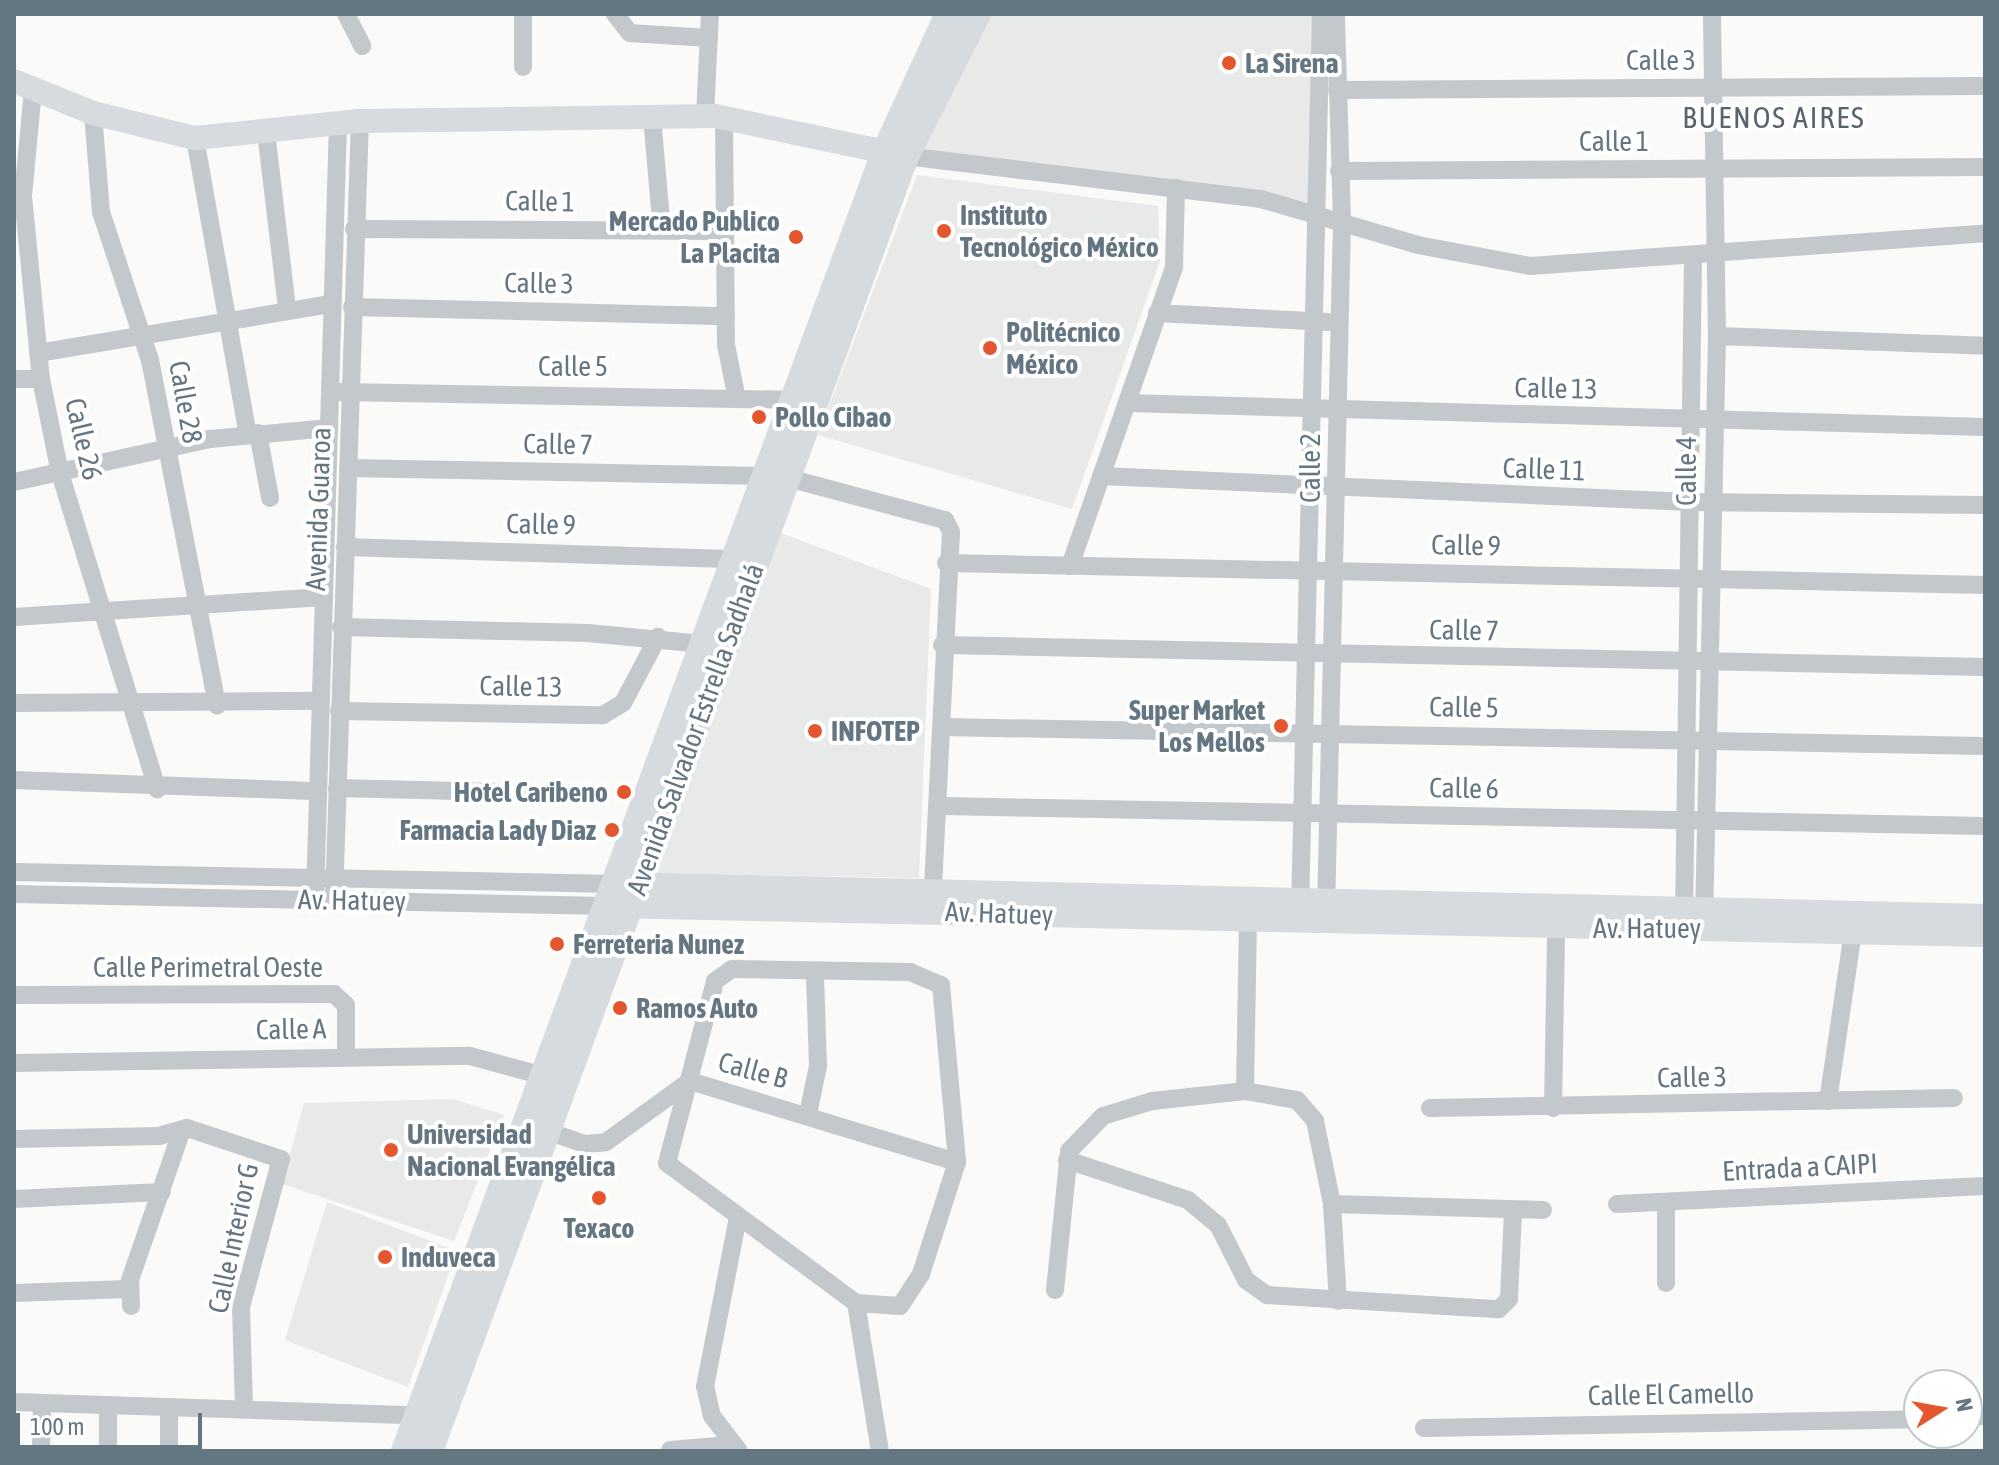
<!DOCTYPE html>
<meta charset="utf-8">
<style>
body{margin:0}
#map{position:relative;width:1999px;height:1465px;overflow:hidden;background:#fafaf8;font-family:"Asap Condensed",sans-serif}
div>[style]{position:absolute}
.built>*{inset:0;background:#e8e9e9}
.minor>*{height:18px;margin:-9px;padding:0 9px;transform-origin:9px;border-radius:9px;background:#c3c8cc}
.major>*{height:24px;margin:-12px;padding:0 12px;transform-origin:12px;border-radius:12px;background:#d6dbdf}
.highway>*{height:28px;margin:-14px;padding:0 14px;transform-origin:14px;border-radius:14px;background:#d6dbdf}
.dots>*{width:22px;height:22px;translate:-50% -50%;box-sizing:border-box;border:4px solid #fff;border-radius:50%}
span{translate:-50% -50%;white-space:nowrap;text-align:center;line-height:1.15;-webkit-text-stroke:8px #fff;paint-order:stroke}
.street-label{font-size:28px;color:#657683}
.poi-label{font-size:28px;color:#657683;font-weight:700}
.left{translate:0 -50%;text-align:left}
.right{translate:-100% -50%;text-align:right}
.neighbourhood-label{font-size:30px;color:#57646e;letter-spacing:2px}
.frame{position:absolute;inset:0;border:16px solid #657683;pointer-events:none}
.north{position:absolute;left:1903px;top:1369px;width:80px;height:80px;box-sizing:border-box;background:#fff;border:2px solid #c1c8cd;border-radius:50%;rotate:79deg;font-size:22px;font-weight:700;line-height:32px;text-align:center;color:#657683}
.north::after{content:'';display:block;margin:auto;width:28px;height:36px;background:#e4572e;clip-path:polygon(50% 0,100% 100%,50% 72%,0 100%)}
.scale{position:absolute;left:16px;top:1413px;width:186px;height:36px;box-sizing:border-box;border:4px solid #657683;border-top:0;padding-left:10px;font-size:24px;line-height:28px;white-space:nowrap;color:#657683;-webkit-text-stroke:6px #fff;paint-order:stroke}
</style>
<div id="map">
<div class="built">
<i style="clip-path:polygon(989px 14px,1318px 14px,1322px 212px,905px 156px)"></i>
<i style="clip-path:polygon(917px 175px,1158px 206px,1160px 261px,1072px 509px,818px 435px)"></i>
<i style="clip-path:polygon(781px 533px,931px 589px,919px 878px,651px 873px)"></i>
<i style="clip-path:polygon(453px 1099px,504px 1115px,454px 1241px,282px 1184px,304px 1103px)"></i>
<i style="clip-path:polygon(327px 1202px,457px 1251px,408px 1387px,285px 1340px)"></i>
</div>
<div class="minor">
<i style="left:346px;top:14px;width:36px;rotate:63deg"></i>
<i style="left:615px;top:14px;width:24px;rotate:52deg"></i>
<i style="left:630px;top:33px;width:79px;rotate:3.6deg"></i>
<i style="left:523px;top:67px;width:53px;rotate:-90deg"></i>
<i style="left:33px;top:90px;width:106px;rotate:95.4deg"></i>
<i style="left:23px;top:196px;width:184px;rotate:84.4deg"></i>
<i style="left:41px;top:379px;width:96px;rotate:78.6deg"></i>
<i style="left:60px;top:473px;width:331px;rotate:72.9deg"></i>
<i style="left:1337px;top:90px;width:648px;rotate:-0.35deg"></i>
<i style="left:93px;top:113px;width:99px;rotate:85.4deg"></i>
<i style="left:101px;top:212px;width:156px;rotate:71.7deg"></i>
<i style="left:150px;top:360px;width:352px;rotate:79deg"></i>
<i style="left:705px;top:115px;width:101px;rotate:-87.2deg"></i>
<i style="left:652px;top:117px;width:114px;rotate:85deg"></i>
<i style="left:724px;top:117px;width:228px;rotate:89.5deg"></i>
<i style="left:726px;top:345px;width:50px;rotate:78.5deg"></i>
<i style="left:266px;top:132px;width:177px;rotate:83.2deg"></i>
<i style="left:195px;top:138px;width:302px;rotate:79.9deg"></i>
<i style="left:905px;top:156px;width:359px;rotate:6.9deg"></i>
<i style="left:1261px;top:199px;width:164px;rotate:16.3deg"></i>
<i style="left:1418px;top:245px;width:114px;rotate:10.6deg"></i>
<i style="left:1530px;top:266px;width:456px;rotate:-4.1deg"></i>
<i style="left:1339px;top:171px;width:646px;rotate:-0.35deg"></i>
<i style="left:354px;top:229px;width:371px;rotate:0.3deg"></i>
<i style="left:352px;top:307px;width:374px;rotate:1.4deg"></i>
<i style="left:1157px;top:313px;width:172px;rotate:3deg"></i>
<i style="left:1717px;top:336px;width:268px;rotate:2.1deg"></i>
<i style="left:38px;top:353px;width:297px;rotate:-9.5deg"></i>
<i style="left:14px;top:379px;width:27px"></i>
<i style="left:340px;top:392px;width:462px;rotate:1deg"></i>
<i style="left:1127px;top:403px;width:858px;rotate:1.6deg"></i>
<i style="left:258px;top:433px;width:66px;rotate:79.5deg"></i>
<i style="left:348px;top:468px;width:419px;rotate:1.1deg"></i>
<i style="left:1101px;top:476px;width:589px;rotate:2.53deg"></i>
<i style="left:1689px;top:502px;width:296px;rotate:0.6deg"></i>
<i style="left:788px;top:478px;width:163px;rotate:15deg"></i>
<i style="left:945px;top:520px;width:13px;rotate:63deg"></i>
<i style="left:951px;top:532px;width:372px;rotate:92.9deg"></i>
<i style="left:14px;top:482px;width:201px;rotate:-12.4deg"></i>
<i style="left:210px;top:439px;width:119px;rotate:-5.3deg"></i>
<i style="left:345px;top:547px;width:391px;rotate:1.8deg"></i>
<i style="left:946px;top:563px;width:1039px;rotate:1.21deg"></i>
<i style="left:1070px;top:566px;width:317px;rotate:-70.8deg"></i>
<i style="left:1174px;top:267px;width:79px;rotate:-88.5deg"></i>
<i style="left:14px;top:617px;width:311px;rotate:-3.7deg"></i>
<i style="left:341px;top:627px;width:247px;rotate:1.4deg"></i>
<i style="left:588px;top:633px;width:115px;rotate:5.5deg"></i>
<i style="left:942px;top:645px;width:1043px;rotate:1.21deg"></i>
<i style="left:14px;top:703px;width:306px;rotate:-0.4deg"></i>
<i style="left:339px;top:711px;width:264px;rotate:0.9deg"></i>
<i style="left:603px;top:715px;width:23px;rotate:-31deg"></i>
<i style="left:623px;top:703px;width:75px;rotate:-62.1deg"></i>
<i style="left:942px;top:727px;width:1043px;rotate:1.04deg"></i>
<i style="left:14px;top:780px;width:304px;rotate:2.1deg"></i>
<i style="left:337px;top:788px;width:249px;rotate:1.4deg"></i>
<i style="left:942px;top:806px;width:1043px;rotate:1.1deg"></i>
<i style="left:14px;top:872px;width:601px;rotate:1.14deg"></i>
<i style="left:14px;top:894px;width:593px;rotate:1.16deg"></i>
<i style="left:315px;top:898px;width:775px;rotate:-88.3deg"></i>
<i style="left:334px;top:899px;width:778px;rotate:-88.09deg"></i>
<i style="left:1300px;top:911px;width:897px;rotate:-88.66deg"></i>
<i style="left:1326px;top:911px;width:690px;rotate:-88.67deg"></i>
<i style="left:1342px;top:221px;width:207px;rotate:-91.7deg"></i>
<i style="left:1704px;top:919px;width:583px;rotate:-88.72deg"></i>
<i style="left:1717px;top:336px;width:322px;rotate:-90.9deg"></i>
<i style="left:1684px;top:920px;width:665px;rotate:-89.22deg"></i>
<i style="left:732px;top:969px;width:178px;rotate:1deg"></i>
<i style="left:910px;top:972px;width:34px;rotate:23deg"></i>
<i style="left:941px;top:985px;width:178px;rotate:84.8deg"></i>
<i style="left:957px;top:1162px;width:118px;rotate:107.8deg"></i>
<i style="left:921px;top:1274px;width:38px;rotate:123deg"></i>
<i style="left:900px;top:1306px;width:44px;rotate:-176.1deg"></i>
<i style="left:856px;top:1303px;width:235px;rotate:-143.5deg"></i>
<i style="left:667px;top:1163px;width:188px;rotate:-75.2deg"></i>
<i style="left:715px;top:981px;width:21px;rotate:-35deg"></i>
<i style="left:14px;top:995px;width:320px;rotate:-0.2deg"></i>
<i style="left:334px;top:994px;width:16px;rotate:43deg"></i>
<i style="left:346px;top:1005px;width:51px;rotate:90deg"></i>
<i style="left:14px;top:1063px;width:456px;rotate:-0.9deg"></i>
<i style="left:470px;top:1056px;width:84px;rotate:15.2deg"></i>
<i style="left:1245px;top:1091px;width:171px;rotate:-89deg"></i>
<i style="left:1828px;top:1101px;width:171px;rotate:-81.6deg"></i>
<i style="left:1430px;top:1108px;width:524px;rotate:-1.09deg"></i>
<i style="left:1553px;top:1108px;width:180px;rotate:-89deg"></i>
<i style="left:808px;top:1114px;width:49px;rotate:-78.2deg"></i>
<i style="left:818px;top:1066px;width:92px;rotate:-91.9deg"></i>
<i style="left:547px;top:1131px;width:40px;rotate:18.9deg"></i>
<i style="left:585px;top:1144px;width:21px;rotate:-5deg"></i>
<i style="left:606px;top:1142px;width:104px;rotate:-36deg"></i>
<i style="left:690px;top:1081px;width:279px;rotate:16.9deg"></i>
<i style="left:14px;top:1139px;width:145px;rotate:-1.2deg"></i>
<i style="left:159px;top:1136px;width:29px;rotate:-16deg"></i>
<i style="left:187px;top:1128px;width:99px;rotate:18.3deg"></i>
<i style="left:281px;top:1159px;width:153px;rotate:105.1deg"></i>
<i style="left:241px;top:1307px;width:102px;rotate:88.3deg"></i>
<i style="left:1067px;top:1160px;width:127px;rotate:18.3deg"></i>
<i style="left:1188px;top:1200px;width:39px;rotate:40deg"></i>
<i style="left:1218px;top:1225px;width:62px;rotate:63deg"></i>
<i style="left:1246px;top:1280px;width:26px;rotate:36deg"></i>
<i style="left:1267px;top:1295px;width:232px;rotate:3.5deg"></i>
<i style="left:1499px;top:1309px;width:14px;rotate:-45deg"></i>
<i style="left:1509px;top:1299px;width:89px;rotate:-87.4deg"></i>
<i style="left:14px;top:1199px;width:148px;rotate:-2.7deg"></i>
<i style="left:1666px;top:1202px;width:81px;rotate:90deg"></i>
<i style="left:1332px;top:1204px;width:211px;rotate:1.6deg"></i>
<i style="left:1617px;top:1204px;width:368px;rotate:-2.8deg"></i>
<i style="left:738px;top:1217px;width:172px;rotate:101deg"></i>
<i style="left:705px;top:1386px;width:31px;rotate:77deg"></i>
<i style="left:712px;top:1416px;width:44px;rotate:52.4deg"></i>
<i style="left:1055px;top:1290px;width:140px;rotate:-84.2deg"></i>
<i style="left:1069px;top:1151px;width:49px;rotate:-45.8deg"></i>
<i style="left:1103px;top:1116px;width:51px;rotate:-17deg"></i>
<i style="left:1152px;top:1101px;width:94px;rotate:-6.1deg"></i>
<i style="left:1245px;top:1091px;width:53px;rotate:9.8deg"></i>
<i style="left:1297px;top:1100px;width:28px;rotate:49deg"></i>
<i style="left:1315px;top:1121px;width:85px;rotate:78.4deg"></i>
<i style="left:1332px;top:1204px;width:97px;rotate:86.5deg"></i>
<i style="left:14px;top:1293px;width:114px;rotate:-2deg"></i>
<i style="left:856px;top:1303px;width:150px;rotate:80.8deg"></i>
<i style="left:131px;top:1306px;width:26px;rotate:-92deg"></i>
<i style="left:130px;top:1280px;width:159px;rotate:-70.9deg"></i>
<i style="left:14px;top:1402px;width:413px;rotate:1.9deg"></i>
<i style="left:169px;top:1407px;width:44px;rotate:90deg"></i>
<i style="left:1967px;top:1417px;width:18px;rotate:-3deg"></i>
<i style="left:1424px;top:1428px;width:495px;rotate:-1deg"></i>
<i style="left:670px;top:1450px;width:61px;rotate:-4.7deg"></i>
<i style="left:41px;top:1451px;width:48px;rotate:-88.8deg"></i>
<i style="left:108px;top:1451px;width:46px;rotate:-90deg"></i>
</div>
<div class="major">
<i style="left:14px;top:81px;width:85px;rotate:22.1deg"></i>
<i style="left:93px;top:113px;width:105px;rotate:13.8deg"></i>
<i style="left:195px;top:138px;width:166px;rotate:-5.9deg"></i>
<i style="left:360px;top:121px;width:355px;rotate:-0.8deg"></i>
<i style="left:715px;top:116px;width:194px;rotate:11.9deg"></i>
<i style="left:621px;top:884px;width:1364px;rotate:1.34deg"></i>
<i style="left:612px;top:906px;width:1373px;rotate:1.21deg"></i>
</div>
<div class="highway">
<i style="left:405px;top:1451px;width:1386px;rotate:-69.7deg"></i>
<i style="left:886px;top:151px;width:151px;rotate:-65.3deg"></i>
<i style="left:429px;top:1451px;width:1380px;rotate:-69.82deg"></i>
<i style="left:905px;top:156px;width:159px;rotate:-63.1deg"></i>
</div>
<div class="dots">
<i style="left:1229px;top:63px;background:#e4572e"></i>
<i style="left:944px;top:231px;background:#e4572e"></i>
<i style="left:796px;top:237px;background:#e4572e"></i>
<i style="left:990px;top:348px;background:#e4572e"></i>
<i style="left:759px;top:417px;background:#e4572e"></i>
<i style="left:1281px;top:726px;background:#e4572e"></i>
<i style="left:815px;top:731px;background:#e4572e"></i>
<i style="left:624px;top:792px;background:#e4572e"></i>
<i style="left:612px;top:830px;background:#e4572e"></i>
<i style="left:557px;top:944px;background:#e4572e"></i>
<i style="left:620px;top:1008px;background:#e4572e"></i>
<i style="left:391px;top:1150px;background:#e4572e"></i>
<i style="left:599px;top:1198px;background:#e4572e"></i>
<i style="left:385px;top:1257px;background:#e4572e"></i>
</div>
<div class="street-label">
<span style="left:1661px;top:60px">Calle 3</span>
<span style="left:1614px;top:141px">Calle 1</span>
<span style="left:540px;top:201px;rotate:1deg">Calle 1</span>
<span style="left:539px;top:283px;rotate:1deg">Calle 3</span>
<span style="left:573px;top:366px">Calle 5</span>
<span style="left:1556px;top:388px;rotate:1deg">Calle 13</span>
<span style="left:186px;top:402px;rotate:80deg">Calle 28</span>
<span style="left:84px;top:439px;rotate:77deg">Calle 26</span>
<span style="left:558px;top:444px;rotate:1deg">Calle 7</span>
<span style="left:1310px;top:468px;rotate:-90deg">Calle 2</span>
<span style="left:1544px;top:469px;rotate:2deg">Calle 11</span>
<span style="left:1686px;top:471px;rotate:-90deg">Calle 4</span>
<span style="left:318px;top:509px;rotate:-88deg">Avenida Guaroa</span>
<span style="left:541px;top:524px;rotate:1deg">Calle 9</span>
<span style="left:1466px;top:545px;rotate:1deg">Calle 9</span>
<span style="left:1464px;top:630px;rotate:1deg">Calle 7</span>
<span style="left:521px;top:686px;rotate:1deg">Calle 13</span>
<span style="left:1464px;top:707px;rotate:1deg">Calle 5</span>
<span style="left:695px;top:729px;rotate:-70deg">Avenida Salvador Estrella Sadhalá</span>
<span style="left:1464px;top:788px;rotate:1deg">Calle 6</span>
<span style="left:352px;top:900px;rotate:1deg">Av. Hatuey</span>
<span style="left:999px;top:913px;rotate:2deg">Av. Hatuey</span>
<span style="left:1647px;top:928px">Av. Hatuey</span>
<span style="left:208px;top:967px">Calle Perimetral Oeste</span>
<span style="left:291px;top:1029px;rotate:-1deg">Calle A</span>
<span style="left:753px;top:1070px;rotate:15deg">Calle B</span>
<span style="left:1692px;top:1077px;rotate:-1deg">Calle 3</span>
<span style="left:1800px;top:1167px;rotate:-3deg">Entrada a CAIPI</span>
<span style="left:233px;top:1238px;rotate:-78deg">Calle Interior G</span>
<span style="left:1671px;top:1394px;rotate:-1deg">Calle El Camello</span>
</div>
<div class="poi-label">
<span class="left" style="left:1245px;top:63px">La Sirena</span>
<span class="left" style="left:960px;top:231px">Instituto<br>Tecnológico México</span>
<span class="right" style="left:780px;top:237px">Mercado Publico<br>La Placita</span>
<span class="left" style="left:1006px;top:348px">Politécnico<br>México</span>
<span class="left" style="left:775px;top:417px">Pollo Cibao</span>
<span class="right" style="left:1265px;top:726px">Super Market<br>Los Mellos</span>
<span class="left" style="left:831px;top:731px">INFOTEP</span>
<span class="right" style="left:608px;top:792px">Hotel Caribeno</span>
<span class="right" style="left:596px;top:830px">Farmacia Lady Diaz</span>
<span class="left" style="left:573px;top:944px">Ferreteria Nunez</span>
<span class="left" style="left:636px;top:1008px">Ramos Auto</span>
<span class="left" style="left:407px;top:1150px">Universidad<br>Nacional Evangélica</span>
<span style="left:599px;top:1228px">Texaco</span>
<span class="left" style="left:401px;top:1257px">Induveca</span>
</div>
<div class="neighbourhood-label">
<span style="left:1774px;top:117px">BUENOS AIRES</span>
</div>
<div class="frame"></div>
<div class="north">N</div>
<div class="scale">100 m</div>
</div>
